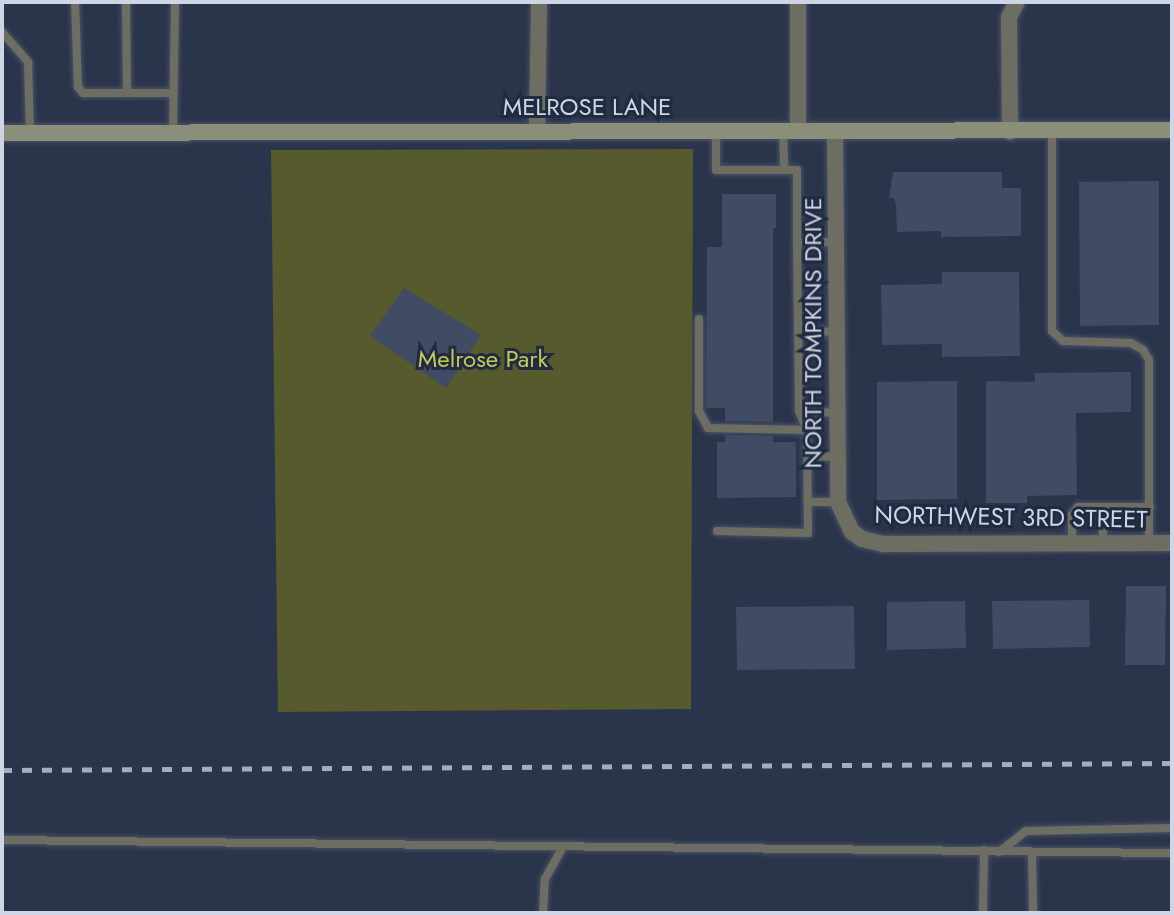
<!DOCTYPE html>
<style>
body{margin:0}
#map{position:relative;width:1174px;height:915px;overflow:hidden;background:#2a354c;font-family:Jost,sans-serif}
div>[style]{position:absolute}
.green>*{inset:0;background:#565a2d}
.building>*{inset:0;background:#404b64}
.roads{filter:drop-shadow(0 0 2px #485267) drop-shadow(0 0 2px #485267)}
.lane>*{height:8px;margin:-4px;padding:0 4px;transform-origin:4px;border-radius:4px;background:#6d6e61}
.street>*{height:16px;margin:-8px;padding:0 8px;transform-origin:8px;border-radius:8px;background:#6d6e61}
.secondary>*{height:16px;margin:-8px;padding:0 8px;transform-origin:8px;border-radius:8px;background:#8b8e79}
.rail>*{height:5px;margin-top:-2.5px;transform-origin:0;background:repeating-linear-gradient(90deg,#a4acbd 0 10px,transparent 0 20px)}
span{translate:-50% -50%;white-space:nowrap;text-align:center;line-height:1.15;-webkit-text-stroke:6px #202b42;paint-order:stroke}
.street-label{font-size:24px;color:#ced5e4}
.park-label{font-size:24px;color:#c1c856}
.frame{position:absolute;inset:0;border:4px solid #ced5e4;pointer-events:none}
</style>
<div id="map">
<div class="green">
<i style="clip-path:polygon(693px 149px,691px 709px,278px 712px,271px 150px)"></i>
</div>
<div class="building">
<i style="clip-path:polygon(893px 172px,1002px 172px,1002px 188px,1021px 188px,1021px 236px,941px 237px,941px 231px,897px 232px,896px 206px,894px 198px,889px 198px)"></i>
<i style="clip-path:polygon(1159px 181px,1159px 325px,1080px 326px,1079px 182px)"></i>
<i style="clip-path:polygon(722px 194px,776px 194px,776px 228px,773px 228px,773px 422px,725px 421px,725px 408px,706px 408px,707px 247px,722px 247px)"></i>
<i style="clip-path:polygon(942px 272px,1019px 272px,1020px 356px,942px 357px,942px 344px,882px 345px,881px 285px,942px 284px)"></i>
<i style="clip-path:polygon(404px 288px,481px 335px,446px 388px,370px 336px)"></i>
<i style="clip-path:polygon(1131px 372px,1131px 412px,1076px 413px,1077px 495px,1027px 496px,1027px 503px,986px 503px,986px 381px,1035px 382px,1035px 373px)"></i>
<i style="clip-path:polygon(957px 381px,957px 499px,877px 500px,877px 382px)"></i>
<i style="clip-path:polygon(725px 435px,773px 436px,773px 442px,796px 442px,796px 497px,717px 498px,717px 442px,725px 442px)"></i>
<i style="clip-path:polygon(1126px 586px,1166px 586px,1165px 665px,1125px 665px)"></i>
<i style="clip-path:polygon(1089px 600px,1090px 647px,993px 649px,992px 601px)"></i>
<i style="clip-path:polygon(965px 601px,966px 648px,887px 650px,887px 602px)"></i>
<i style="clip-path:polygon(854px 606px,855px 669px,737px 670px,736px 607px)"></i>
</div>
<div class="roads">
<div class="lane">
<i style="left:75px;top:2px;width:85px;rotate:88deg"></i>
<i style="left:78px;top:87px;width:8px;rotate:50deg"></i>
<i style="left:83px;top:93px;width:90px"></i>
<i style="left:126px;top:2px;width:91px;rotate:89.4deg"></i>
<i style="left:2px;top:32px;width:40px;rotate:49deg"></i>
<i style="left:28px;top:62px;width:71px;rotate:88.4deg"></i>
<i style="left:173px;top:131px;width:129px;rotate:-89.1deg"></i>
<i style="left:1052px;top:131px;width:200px;rotate:90deg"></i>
<i style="left:1052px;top:331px;width:15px;rotate:42deg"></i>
<i style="left:1063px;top:341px;width:68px;rotate:1.7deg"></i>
<i style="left:1131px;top:343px;width:14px;rotate:30deg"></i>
<i style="left:1143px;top:350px;width:12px;rotate:59deg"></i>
<i style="left:1149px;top:360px;width:183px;rotate:90deg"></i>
<i style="left:716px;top:132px;width:38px;rotate:90deg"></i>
<i style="left:716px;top:170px;width:68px"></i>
<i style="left:783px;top:132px;width:38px;rotate:88deg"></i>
<i style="left:784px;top:170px;width:13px"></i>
<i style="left:797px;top:170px;width:73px;rotate:90deg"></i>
<i style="left:797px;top:243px;width:38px;rotate:-2deg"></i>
<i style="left:797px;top:243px;width:168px;rotate:89.3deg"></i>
<i style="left:799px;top:411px;width:38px;rotate:3deg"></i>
<i style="left:699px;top:319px;width:92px;rotate:90deg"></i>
<i style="left:699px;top:411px;width:19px;rotate:62deg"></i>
<i style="left:708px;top:428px;width:99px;rotate:1.2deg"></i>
<i style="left:798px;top:331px;width:39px;rotate:1deg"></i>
<i style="left:808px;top:456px;width:30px;rotate:2deg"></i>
<i style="left:808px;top:502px;width:30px"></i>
<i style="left:1102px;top:507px;width:36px;rotate:88deg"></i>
<i style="left:717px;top:531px;width:91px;rotate:1.3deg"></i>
<i style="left:808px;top:533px;width:103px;rotate:-90.6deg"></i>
<i style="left:807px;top:430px;width:21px;rotate:-113deg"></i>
<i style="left:1072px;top:543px;width:28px;rotate:-90deg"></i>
<i style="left:1072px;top:515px;width:10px;rotate:-53deg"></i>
<i style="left:1078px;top:507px;width:72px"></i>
<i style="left:2px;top:840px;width:1170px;rotate:0.64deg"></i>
<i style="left:999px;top:852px;width:34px;rotate:-38deg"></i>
<i style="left:1026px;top:831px;width:146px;rotate:-1.2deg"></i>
<i style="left:1032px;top:853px;width:60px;rotate:89deg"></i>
<i style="left:543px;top:913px;width:34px;rotate:-87deg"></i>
<i style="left:545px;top:879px;width:37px;rotate:-61deg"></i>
<i style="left:983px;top:913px;width:63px;rotate:-89.1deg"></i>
</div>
<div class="street">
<i style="left:798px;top:2px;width:129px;rotate:90deg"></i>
<i style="left:537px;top:131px;width:129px;rotate:-89.1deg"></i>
<i style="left:835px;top:131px;width:371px;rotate:89.5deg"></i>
<i style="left:838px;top:502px;width:33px;rotate:65deg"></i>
<i style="left:852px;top:532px;width:12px;rotate:35deg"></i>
<i style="left:862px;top:539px;width:23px;rotate:13deg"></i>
<i style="left:884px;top:544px;width:288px;rotate:-0.2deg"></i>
<i style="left:1010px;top:132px;width:115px;rotate:-90.5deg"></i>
<i style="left:1009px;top:17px;width:17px;rotate:-62deg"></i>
</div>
<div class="secondary">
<i style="left:2px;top:133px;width:1170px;rotate:-0.15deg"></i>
</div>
</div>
<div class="rail">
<i style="left:2px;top:770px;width:1170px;rotate:-0.34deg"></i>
</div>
<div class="street-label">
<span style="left:587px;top:107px">MELROSE LANE</span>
<span style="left:813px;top:333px;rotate:-90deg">NORTH TOMPKINS DRIVE</span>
<span style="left:1011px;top:517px;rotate:1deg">NORTHWEST 3RD STREET</span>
</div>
<div class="park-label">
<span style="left:483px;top:359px">Melrose Park</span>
</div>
<div class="frame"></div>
</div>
